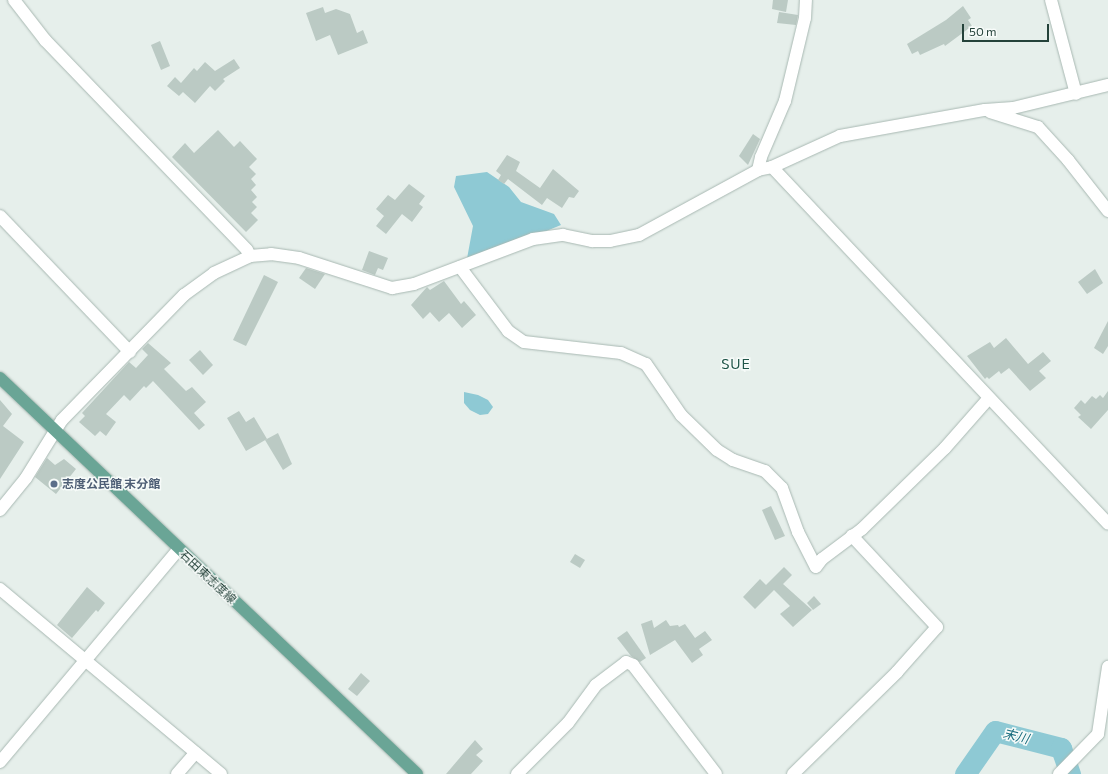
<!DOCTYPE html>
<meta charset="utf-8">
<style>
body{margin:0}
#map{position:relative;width:1108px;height:774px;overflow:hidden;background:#e6efeb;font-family:Commissioner,"Noto Sans JP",sans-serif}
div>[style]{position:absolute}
.water>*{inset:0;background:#8ec9d4}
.river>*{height:21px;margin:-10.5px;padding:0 10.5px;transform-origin:10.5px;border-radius:10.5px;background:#8ec9d4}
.building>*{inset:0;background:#bbcac4}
.roads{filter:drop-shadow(0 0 1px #a8b8b2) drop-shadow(0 0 1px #a8b8b2)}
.minor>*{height:12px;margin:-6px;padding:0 6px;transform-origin:6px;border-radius:6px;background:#fff}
.major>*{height:12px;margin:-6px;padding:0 6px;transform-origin:6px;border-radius:6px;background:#6aa596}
.dots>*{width:11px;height:11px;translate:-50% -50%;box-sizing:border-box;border:2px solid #f7fbf9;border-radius:50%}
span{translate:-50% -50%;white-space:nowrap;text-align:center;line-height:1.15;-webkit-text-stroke:3px #f7fbf9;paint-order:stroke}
.service-label{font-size:12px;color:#4e5e75;font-weight:700}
.left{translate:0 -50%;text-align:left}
.street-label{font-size:12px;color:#24423a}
.water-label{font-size:13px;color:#1c6f80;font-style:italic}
.quarter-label{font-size:14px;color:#1f5548;letter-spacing:1px}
.scale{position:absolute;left:962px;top:24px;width:87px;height:18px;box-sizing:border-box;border:2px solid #24423a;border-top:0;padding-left:5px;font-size:12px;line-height:14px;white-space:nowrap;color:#24423a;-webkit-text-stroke:3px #f7fbf9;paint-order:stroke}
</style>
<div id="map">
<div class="water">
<i style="clip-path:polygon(487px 172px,509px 187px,521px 202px,554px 214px,561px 225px,466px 264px,473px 226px,454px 187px,456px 176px)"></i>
<i style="clip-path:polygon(464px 392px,478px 395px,488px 400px,493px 407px,488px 414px,480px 415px,470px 410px,464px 403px)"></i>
</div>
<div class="river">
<i style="left:965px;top:774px;width:52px;rotate:-55.1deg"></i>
<i style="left:995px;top:731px;width:68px;rotate:14.4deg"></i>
<i style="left:1061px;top:748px;width:28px;rotate:71deg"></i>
</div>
<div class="building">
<i style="clip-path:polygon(773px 0,788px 0,786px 12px,772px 9px)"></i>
<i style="clip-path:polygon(963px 6px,971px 18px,968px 20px,972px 26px,945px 46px,944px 44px,920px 55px,918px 51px,912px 54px,907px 44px,946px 20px)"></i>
<i style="clip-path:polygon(323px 7px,325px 13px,336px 9px,350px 14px,357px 33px,363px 30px,368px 43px,338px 55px,330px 35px,316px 41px,306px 13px)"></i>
<i style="clip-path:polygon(779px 12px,798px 15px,796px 25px,777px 23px)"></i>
<i style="clip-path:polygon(160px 41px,170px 66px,161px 70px,151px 45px)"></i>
<i style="clip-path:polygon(234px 59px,240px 68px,223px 79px,225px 81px,215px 91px,210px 86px,195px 103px,183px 92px,179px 96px,167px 86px,175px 77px,181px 83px,194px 68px,197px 71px,205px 62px,215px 71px)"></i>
<i style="clip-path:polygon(218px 130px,234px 147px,240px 141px,257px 159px,249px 167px,256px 174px,251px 179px,256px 185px,251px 190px,257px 197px,252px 202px,257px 207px,251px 213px,258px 220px,246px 232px,172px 157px,185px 143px,194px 153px)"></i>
<i style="clip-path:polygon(753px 134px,760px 139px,748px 165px,739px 156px)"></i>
<i style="clip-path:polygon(507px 155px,520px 162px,516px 171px,540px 188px,553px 169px,579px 191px,574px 198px,569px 197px,562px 208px,547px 198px,542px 205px,508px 179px,504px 184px,498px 180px,501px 175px,496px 171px)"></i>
<i style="clip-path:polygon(409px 184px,425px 196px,419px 204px,423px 207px,412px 222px,402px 214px,386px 234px,376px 226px,384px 216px,376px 209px,388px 195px,395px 200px)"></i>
<i style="clip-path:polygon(369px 251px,388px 258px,383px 270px,378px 268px,375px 275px,362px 270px)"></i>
<i style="clip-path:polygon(306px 268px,325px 274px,315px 289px,299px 278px)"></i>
<i style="clip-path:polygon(1095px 269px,1103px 283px,1087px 294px,1078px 282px)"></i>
<i style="clip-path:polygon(264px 275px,278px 282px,246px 346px,233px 340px)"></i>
<i style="clip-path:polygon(444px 281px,461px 304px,464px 301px,476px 315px,462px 328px,449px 313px,439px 322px,430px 312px,423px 319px,411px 305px,427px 287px,430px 290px)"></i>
<i style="clip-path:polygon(1108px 321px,1108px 346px,1103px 354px,1094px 348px)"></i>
<i style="clip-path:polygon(1006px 338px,1028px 364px,1043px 352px,1051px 361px,1039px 371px,1046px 378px,1030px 391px,1009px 368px,1001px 374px,999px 371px,989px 379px,987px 377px,985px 379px,967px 356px,990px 342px,994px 348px)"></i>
<i style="clip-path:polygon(148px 343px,171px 363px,164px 369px,186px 391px,192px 387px,206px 402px,194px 413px,205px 425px,199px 430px,153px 381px,146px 388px,144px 386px,130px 401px,124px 395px,106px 414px,116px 422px,106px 436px,100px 431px,95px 436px,79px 422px,85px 416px,82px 413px,129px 362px,136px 368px,148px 355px,142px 349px)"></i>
<i style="clip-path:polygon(200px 350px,213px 365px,203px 375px,189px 360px)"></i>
<i style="clip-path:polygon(1108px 391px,1108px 410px,1091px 429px,1078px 417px,1081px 415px,1074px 408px,1081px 400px,1085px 404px,1092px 396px,1096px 399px,1100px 395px,1103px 398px)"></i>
<i style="clip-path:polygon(0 400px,12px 414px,3px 426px,24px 442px,0 479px)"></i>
<i style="clip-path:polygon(239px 411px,246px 422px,254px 417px,267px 439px,246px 451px,227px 418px)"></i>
<i style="clip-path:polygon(278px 433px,292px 464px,283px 470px,265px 440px)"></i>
<i style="clip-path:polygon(47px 458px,55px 465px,64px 459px,76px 469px,56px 494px,35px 477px)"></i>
<i style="clip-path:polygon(771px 506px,785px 536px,775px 540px,762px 510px)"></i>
<i style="clip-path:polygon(575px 554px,585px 560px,580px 568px,570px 562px)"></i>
<i style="clip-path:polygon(784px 567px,792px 575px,783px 584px,812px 610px,793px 627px,780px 614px,790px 606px,774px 590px,755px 609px,743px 597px,760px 579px,766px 585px)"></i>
<i style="clip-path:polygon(87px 587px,105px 603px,98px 612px,96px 610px,72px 638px,57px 625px)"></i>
<i style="clip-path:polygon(814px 596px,821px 604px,813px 610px,807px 603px)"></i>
<i style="clip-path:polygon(652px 620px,654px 628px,666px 620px,670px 626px,678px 625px,679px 627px,685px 624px,695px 638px,705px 631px,712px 640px,699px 649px,703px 655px,692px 663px,675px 640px,650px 655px,641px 624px)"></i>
<i style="clip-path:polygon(627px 631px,646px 658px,640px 662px,631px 656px,617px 638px)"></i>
<i style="clip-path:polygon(361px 673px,370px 681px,357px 696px,348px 689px)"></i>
<i style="clip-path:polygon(475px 740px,483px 749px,476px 755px,483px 761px,471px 774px,446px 774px)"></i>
</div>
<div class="roads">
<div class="minor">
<i style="left:14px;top:0;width:51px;rotate:52.2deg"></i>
<i style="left:45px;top:40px;width:291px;rotate:46.1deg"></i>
<i style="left:247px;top:250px;width:7px;rotate:63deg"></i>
<i style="left:1051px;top:0;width:97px;rotate:75.1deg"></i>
<i style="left:990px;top:112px;width:50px;rotate:17.4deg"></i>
<i style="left:1038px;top:127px;width:45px;rotate:47.7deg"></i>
<i style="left:1068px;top:160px;width:65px;rotate:51.9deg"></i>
<i style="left:772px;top:167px;width:490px;rotate:46.7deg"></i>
<i style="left:758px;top:170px;width:13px;rotate:-77deg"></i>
<i style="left:761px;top:157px;width:61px;rotate:-66.8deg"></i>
<i style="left:785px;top:101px;width:85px;rotate:-76.5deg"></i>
<i style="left:805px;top:18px;width:18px;rotate:-87deg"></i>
<i style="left:0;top:216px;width:188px;rotate:46.3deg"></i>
<i style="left:460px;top:267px;width:80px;rotate:53.1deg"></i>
<i style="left:508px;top:331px;width:19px;rotate:35deg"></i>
<i style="left:524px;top:342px;width:98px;rotate:6.5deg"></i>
<i style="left:621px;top:353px;width:27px;rotate:24deg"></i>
<i style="left:646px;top:364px;width:62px;rotate:55.5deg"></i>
<i style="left:681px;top:415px;width:50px;rotate:44.2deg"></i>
<i style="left:717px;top:450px;width:19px;rotate:32deg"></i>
<i style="left:733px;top:460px;width:34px;rotate:19deg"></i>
<i style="left:765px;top:471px;width:24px;rotate:45deg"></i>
<i style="left:782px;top:488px;width:47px;rotate:70deg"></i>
<i style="left:798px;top:532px;width:39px;rotate:63deg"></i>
<i style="left:816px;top:567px;width:10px;rotate:-53deg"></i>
<i style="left:822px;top:559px;width:50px;rotate:-36.9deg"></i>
<i style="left:862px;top:529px;width:116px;rotate:-44.3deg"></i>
<i style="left:945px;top:448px;width:65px;rotate:-48.7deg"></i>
<i style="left:0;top:510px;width:41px;rotate:-50.9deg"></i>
<i style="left:26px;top:478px;width:68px;rotate:-58.2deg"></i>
<i style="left:62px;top:420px;width:175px;rotate:-45.7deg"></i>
<i style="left:184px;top:295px;width:37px;rotate:-36deg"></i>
<i style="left:214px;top:273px;width:40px;rotate:-25deg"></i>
<i style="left:250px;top:256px;width:21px;rotate:-5deg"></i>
<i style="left:271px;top:254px;width:28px;rotate:8deg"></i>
<i style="left:299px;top:258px;width:98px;rotate:17.9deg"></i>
<i style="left:392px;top:288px;width:22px;rotate:-10deg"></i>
<i style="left:414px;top:284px;width:127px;rotate:-20.7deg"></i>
<i style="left:533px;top:239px;width:30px;rotate:-8deg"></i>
<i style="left:563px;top:235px;width:30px;rotate:12deg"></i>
<i style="left:592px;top:241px;width:18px"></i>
<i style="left:610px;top:241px;width:30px;rotate:-12deg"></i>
<i style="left:639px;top:235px;width:136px;rotate:-28.6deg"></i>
<i style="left:758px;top:170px;width:14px;rotate:-12deg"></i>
<i style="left:772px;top:167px;width:75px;rotate:-24.5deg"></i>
<i style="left:840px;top:136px;width:147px;rotate:-10.2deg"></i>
<i style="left:985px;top:110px;width:28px;rotate:-4deg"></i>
<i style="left:1013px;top:108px;width:98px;rotate:-13.6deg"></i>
<i style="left:0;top:589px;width:288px;rotate:39.9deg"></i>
<i style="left:0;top:762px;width:278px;rotate:-50deg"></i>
<i style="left:177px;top:774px;width:28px;rotate:-49deg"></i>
<i style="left:517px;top:774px;width:72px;rotate:-45deg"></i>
<i style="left:568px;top:723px;width:47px;rotate:-53.6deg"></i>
<i style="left:596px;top:685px;width:38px;rotate:-37deg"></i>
<i style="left:626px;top:662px;width:8px;rotate:23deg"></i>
<i style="left:633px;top:665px;width:137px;rotate:52.7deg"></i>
<i style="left:793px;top:774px;width:146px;rotate:-44.4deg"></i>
<i style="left:897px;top:672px;width:60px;rotate:-48.4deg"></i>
<i style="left:937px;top:627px;width:125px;rotate:-133deg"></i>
<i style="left:1059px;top:774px;width:56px;rotate:-45.7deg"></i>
<i style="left:1098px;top:734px;width:68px;rotate:-81.5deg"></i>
</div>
<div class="major">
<i style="left:0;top:378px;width:575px;rotate:43.52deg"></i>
</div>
</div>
<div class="dots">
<i style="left:54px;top:484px;background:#5c6f8a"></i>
</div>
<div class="service-label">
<span class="left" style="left:62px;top:484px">志度公民館 末分館</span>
</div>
<div class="street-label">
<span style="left:208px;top:577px;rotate:43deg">石田東志度線</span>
</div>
<div class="water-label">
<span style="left:1016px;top:736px;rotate:14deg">末川</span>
</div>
<div class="quarter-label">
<span style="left:736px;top:364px">SUE</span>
</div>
<div class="scale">50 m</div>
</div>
